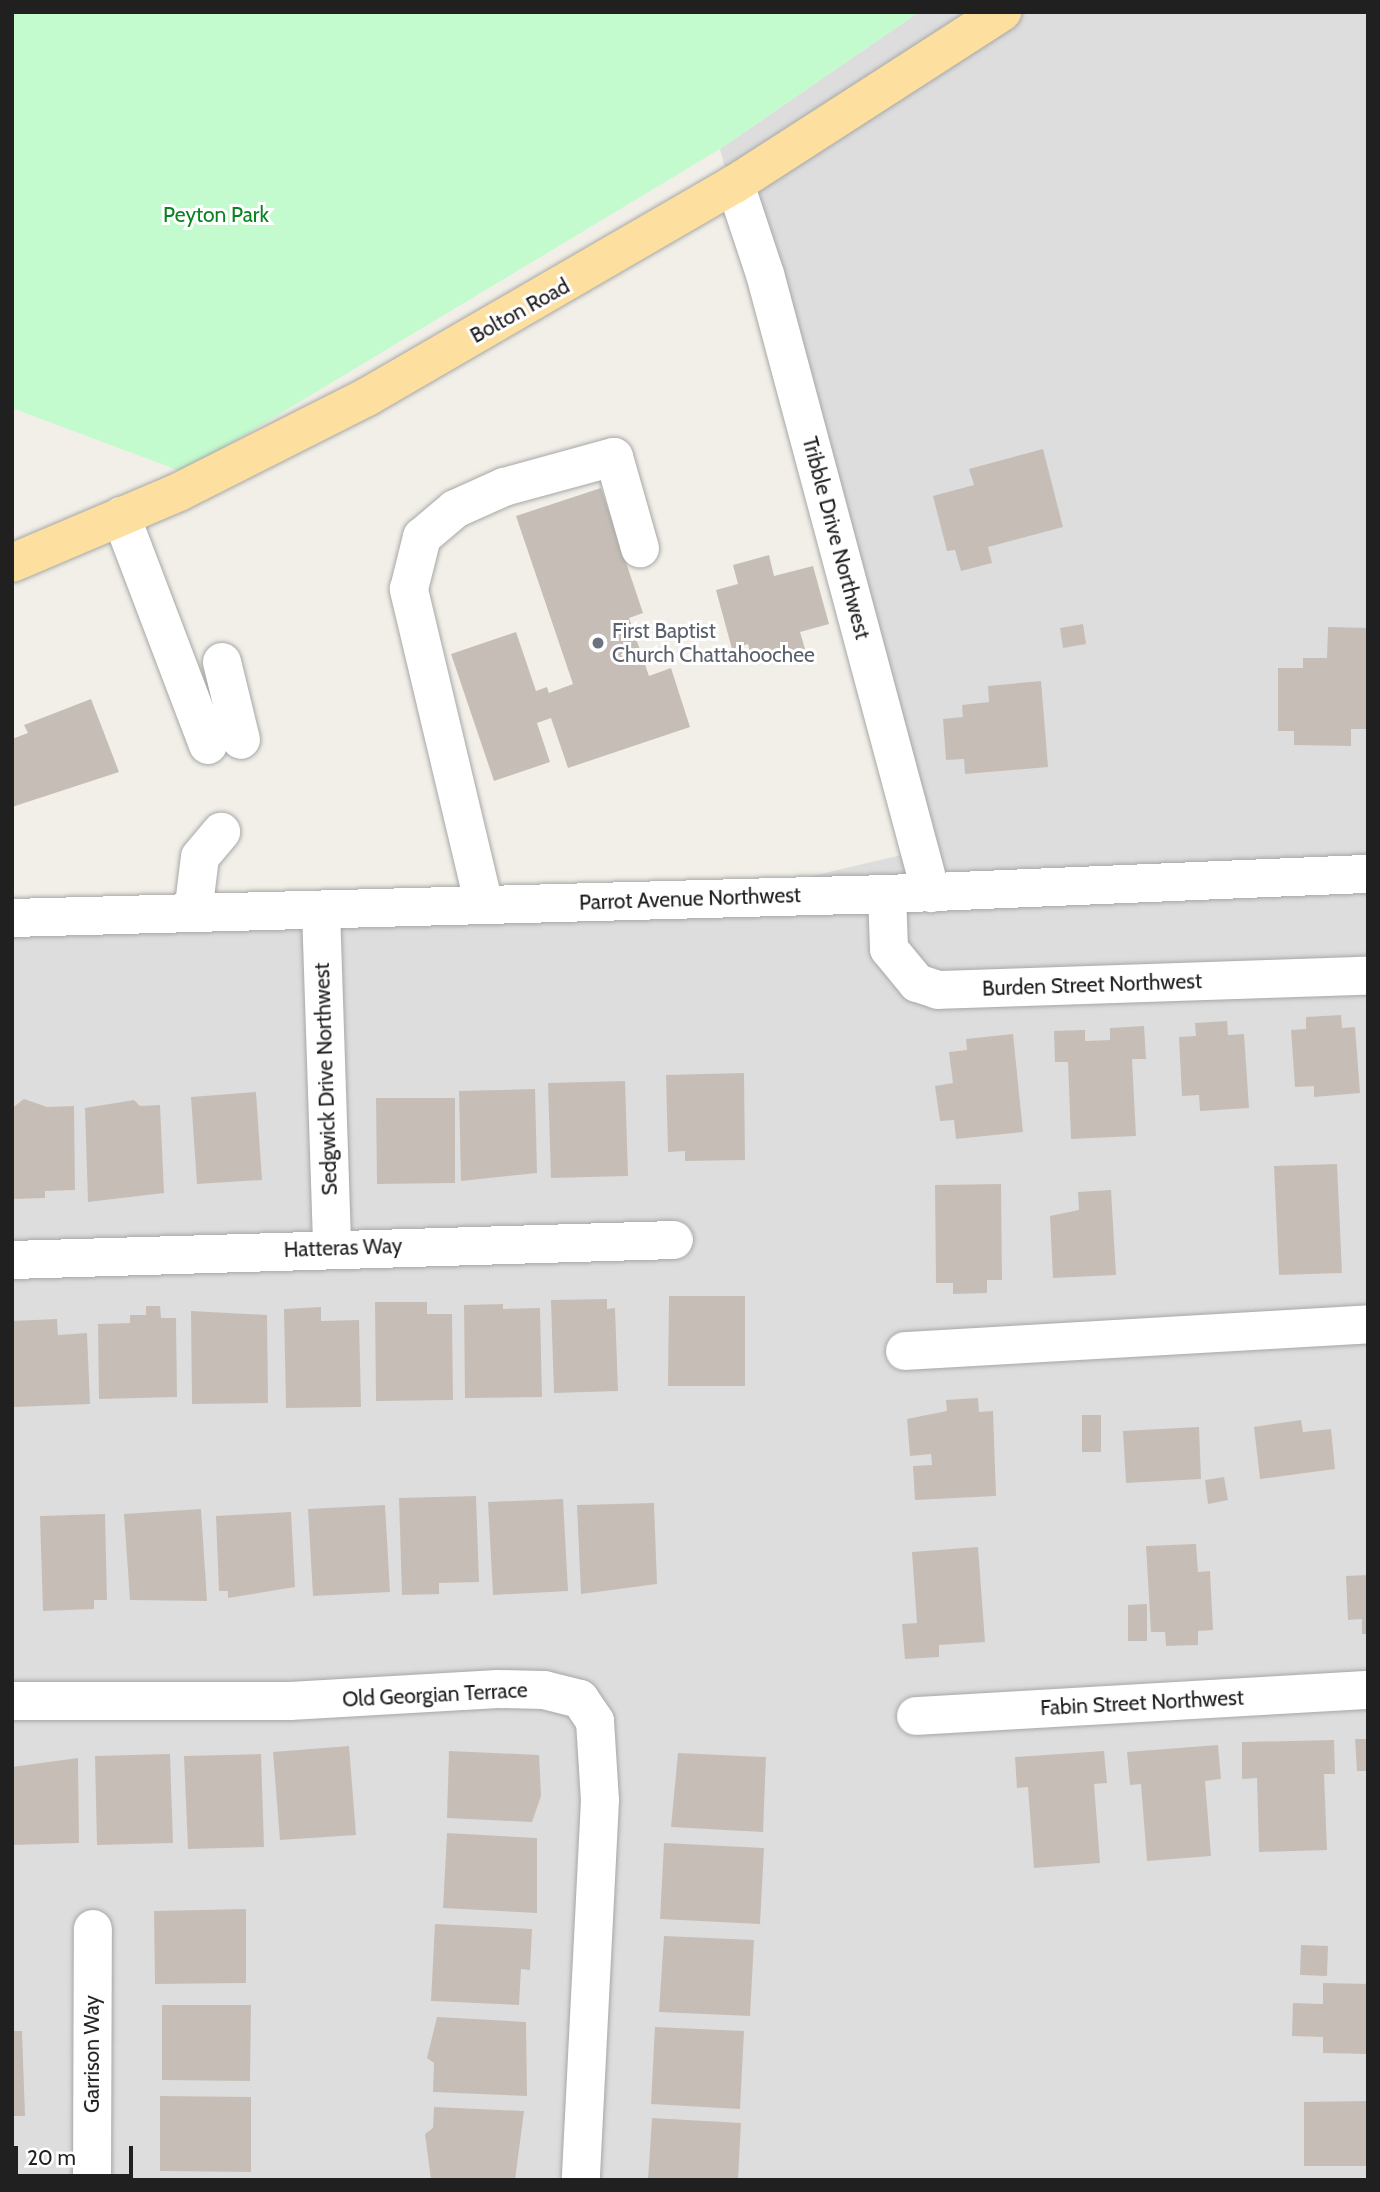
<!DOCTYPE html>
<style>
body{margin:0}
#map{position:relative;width:1380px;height:2192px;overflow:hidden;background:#f1efe7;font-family:Cabin,sans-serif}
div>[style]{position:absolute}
.residential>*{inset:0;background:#dedddd}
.park>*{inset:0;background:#c4fbce}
.building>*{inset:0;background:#c6beb6}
.roads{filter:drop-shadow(0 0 2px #a7a7a7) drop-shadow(0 0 2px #a7a7a7)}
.minor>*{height:38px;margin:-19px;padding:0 19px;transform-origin:19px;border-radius:19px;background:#fff}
.major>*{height:38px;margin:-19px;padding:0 19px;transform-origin:19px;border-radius:19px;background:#fddf9f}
.dots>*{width:19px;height:19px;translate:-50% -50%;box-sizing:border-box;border:4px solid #fff;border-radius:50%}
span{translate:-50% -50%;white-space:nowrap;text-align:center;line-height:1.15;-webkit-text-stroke:6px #fff;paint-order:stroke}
.park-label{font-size:21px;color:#0a8321}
.street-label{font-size:21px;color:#202020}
.worship-label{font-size:21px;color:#5b616d}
.left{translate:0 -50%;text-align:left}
.frame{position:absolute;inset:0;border:14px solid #202020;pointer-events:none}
.scale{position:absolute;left:14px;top:2146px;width:119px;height:32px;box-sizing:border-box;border:4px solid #202020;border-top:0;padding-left:9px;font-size:21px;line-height:24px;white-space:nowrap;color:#202020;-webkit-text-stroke:5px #fff;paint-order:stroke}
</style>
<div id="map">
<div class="residential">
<i style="clip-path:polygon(919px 12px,1368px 12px,1368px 2180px,12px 2180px,12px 908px,702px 902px,910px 853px,720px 149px)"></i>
</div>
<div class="park">
<i style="clip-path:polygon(12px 12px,919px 12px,720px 149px,183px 472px,12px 408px)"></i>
</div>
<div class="building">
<i style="clip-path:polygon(1043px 449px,1063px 527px,988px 547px,992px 563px,961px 571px,955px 550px,947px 551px,933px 496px,974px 485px,969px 469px)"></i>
<i style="clip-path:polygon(601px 488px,643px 613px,629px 618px,649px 676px,671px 668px,690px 727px,568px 768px,551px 718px,537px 723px,550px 762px,494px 781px,451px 654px,516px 632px,536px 691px,547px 687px,549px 693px,573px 684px,516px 516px)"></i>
<i style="clip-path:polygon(769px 555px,774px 576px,813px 566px,829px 624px,800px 632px,805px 649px,753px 664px,748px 644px,732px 649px,716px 590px,738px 584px,733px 565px)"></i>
<i style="clip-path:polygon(1083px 624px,1086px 644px,1063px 648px,1060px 628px)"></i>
<i style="clip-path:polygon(1328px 627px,1368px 628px,1368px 729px,1351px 729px,1351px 746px,1294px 745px,1294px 731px,1278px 731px,1278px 668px,1303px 668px,1303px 658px,1327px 658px)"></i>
<i style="clip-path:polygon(1041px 681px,1048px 767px,965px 774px,964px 759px,946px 760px,943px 719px,963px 717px,962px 705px,989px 702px,988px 686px)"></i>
<i style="clip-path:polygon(91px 699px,119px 772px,12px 807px,12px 739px,28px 733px,24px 725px)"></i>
<i style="clip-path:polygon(1341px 1015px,1342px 1028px,1355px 1027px,1360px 1093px,1314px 1097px,1314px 1086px,1295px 1087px,1291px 1030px,1306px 1029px,1306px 1017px)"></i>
<i style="clip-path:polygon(1227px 1021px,1228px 1035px,1244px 1034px,1249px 1108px,1200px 1111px,1199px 1095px,1182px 1096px,1179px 1037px,1196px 1036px,1195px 1023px)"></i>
<i style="clip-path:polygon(1144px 1026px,1146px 1059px,1132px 1059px,1136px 1136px,1071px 1139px,1068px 1062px,1055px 1062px,1054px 1031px,1085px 1030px,1085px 1041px,1110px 1040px,1110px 1028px)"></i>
<i style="clip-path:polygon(1013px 1034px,1023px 1132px,956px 1139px,954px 1120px,940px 1121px,935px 1086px,953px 1083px,949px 1052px,967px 1050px,966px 1039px)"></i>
<i style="clip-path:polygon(744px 1073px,745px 1160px,685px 1161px,685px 1151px,668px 1152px,666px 1075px)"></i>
<i style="clip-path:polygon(625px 1081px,628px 1176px,551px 1178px,548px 1083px)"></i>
<i style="clip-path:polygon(535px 1089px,537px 1173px,461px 1181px,459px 1091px)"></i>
<i style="clip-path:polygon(256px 1092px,262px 1180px,197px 1184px,191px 1097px)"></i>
<i style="clip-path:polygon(376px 1098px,455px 1098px,455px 1183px,377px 1184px)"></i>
<i style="clip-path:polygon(24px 1099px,47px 1107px,74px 1106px,75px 1190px,45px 1191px,45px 1198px,12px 1199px,12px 1108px)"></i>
<i style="clip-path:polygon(134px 1100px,140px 1106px,160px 1105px,164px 1193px,88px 1202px,85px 1108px)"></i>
<i style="clip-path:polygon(1337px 1164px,1342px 1273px,1279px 1275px,1274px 1166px)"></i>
<i style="clip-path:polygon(1001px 1184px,1002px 1280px,987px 1280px,987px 1293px,953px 1294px,953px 1283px,936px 1283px,935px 1185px)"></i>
<i style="clip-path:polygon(1111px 1190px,1116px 1275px,1053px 1278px,1050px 1216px,1079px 1210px,1078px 1192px)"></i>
<i style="clip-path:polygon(669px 1296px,745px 1296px,745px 1386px,668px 1386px)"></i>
<i style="clip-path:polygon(607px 1299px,607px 1309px,615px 1308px,618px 1391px,554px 1393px,551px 1300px)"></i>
<i style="clip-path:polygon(375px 1302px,427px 1302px,427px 1314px,452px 1314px,453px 1400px,376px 1401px)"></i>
<i style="clip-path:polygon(503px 1304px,503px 1309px,540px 1308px,542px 1397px,465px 1398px,464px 1305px)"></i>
<i style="clip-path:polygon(146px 1306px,160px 1306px,161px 1318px,176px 1318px,177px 1397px,99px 1399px,98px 1324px,130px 1323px,130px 1315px,146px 1315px)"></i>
<i style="clip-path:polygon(321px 1307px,321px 1321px,359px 1320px,361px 1407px,286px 1408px,284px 1309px)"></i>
<i style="clip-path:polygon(191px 1311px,267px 1315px,268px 1403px,192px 1404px)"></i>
<i style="clip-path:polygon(57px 1319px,58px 1335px,87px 1333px,90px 1404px,14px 1407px,12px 1321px)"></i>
<i style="clip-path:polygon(978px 1398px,979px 1412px,993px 1411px,996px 1496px,915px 1500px,913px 1466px,932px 1465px,931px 1454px,910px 1456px,907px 1419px,947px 1411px,946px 1400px)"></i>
<i style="clip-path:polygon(1082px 1415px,1101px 1415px,1101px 1452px,1082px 1452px)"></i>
<i style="clip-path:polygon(1301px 1420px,1303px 1432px,1331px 1429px,1335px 1469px,1260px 1479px,1254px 1427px)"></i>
<i style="clip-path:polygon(1199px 1427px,1201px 1479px,1126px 1483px,1123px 1431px)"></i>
<i style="clip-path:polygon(1224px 1477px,1228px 1500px,1208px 1504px,1205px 1480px)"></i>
<i style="clip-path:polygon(476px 1496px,479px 1582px,439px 1583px,439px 1594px,402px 1595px,399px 1498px)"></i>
<i style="clip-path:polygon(563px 1499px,568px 1591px,493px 1595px,488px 1502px)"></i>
<i style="clip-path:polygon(654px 1503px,657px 1584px,581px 1594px,577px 1505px)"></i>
<i style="clip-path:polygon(385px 1505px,390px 1592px,313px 1596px,308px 1509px)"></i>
<i style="clip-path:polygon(201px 1509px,207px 1601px,130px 1600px,124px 1514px)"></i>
<i style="clip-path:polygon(291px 1512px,295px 1587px,228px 1598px,228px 1591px,219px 1591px,216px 1516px)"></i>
<i style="clip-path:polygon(105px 1514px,107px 1600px,94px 1600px,94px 1609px,43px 1611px,40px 1516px)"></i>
<i style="clip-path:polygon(1196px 1544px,1198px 1572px,1210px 1571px,1213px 1630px,1198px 1631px,1198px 1645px,1166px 1646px,1165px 1632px,1151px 1632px,1146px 1546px)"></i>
<i style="clip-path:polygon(978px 1547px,985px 1642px,939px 1645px,939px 1657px,905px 1659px,902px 1624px,917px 1623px,912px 1552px)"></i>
<i style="clip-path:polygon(1368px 1575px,1368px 1634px,1362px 1634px,1362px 1619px,1348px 1620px,1346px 1576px)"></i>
<i style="clip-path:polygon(1147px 1604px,1147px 1641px,1128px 1641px,1128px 1605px)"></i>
<i style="clip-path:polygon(1355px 1739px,1368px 1739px,1368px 1771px,1357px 1771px)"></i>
<i style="clip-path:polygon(1334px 1740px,1335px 1774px,1324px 1774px,1327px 1850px,1259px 1852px,1257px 1778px,1242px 1779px,1242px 1742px)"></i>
<i style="clip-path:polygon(1218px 1745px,1221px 1779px,1205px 1781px,1211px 1856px,1147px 1861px,1141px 1784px,1130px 1785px,1127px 1752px)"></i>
<i style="clip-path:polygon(349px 1746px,356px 1835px,280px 1840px,273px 1752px)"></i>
<i style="clip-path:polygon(449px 1751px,539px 1755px,541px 1796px,532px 1822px,447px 1818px)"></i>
<i style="clip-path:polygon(1104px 1751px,1107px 1783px,1094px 1784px,1100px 1863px,1034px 1868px,1028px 1787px,1017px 1788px,1015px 1757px)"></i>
<i style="clip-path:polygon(678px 1753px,766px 1757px,763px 1832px,671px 1827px)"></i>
<i style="clip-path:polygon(170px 1754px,173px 1843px,97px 1845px,95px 1756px)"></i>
<i style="clip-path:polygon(261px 1754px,264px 1847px,188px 1849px,184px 1756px)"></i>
<i style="clip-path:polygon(78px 1758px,79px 1843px,12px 1845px,12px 1767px)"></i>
<i style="clip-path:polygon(447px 1833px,537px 1838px,537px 1913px,443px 1908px)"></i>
<i style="clip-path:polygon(664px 1843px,764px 1848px,760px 1924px,660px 1919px)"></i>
<i style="clip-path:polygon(246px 1909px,246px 1983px,155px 1984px,154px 1911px)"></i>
<i style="clip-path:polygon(435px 1924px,532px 1929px,530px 1970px,521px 1969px,519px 2005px,431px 2001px)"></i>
<i style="clip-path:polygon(664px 1936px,754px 1940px,750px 2016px,659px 2012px)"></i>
<i style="clip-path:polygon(1301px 1945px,1328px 1946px,1327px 1976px,1300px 1975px)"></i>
<i style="clip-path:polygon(1323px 1983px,1368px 1984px,1368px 2054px,1323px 2053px,1323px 2037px,1292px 2036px,1293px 2003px,1323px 2004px)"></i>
<i style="clip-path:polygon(162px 2005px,251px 2005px,250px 2081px,162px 2080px)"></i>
<i style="clip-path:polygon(437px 2017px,526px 2022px,527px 2096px,433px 2092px,434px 2063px,427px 2058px)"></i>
<i style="clip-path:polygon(655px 2027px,744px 2031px,740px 2109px,651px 2104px)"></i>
<i style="clip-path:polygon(12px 2031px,22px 2031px,25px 2116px,12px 2116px)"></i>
<i style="clip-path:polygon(160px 2096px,251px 2097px,251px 2172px,160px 2171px)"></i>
<i style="clip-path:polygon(1368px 2101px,1368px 2166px,1304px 2166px,1304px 2102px)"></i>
<i style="clip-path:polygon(434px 2107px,524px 2111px,515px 2180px,431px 2180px,425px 2134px,433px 2128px)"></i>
<i style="clip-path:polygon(652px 2118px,741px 2123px,738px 2180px,648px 2180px)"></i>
</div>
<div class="roads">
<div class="minor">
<i style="left:735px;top:184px;width:95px;rotate:71.6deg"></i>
<i style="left:765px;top:274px;width:641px;rotate:74.99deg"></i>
<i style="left:121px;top:516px;width:245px;rotate:69.2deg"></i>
<i style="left:222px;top:662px;width:80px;rotate:76.3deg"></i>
<i style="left:887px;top:894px;width:55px;rotate:87.9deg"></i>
<i style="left:889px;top:949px;width:44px;rotate:50.5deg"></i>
<i style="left:917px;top:983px;width:22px;rotate:18deg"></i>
<i style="left:938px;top:990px;width:430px;rotate:-1.9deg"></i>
<i style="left:484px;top:905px;width:325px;rotate:-103.4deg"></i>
<i style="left:409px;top:589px;width:54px;rotate:-76deg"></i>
<i style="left:422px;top:537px;width:43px;rotate:-40.3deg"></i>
<i style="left:455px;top:509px;width:54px;rotate:-24.2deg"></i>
<i style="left:504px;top:487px;width:114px;rotate:-15.3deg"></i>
<i style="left:614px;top:457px;width:95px;rotate:74.1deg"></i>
<i style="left:321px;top:910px;width:338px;rotate:88.1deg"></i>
<i style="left:193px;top:913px;width:56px;rotate:-82.9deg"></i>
<i style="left:200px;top:857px;width:33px;rotate:-50deg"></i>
<i style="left:12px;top:918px;width:875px;rotate:-1.57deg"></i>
<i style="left:887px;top:894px;width:481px;rotate:-2.4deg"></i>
<i style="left:12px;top:1260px;width:662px;rotate:-1.73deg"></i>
<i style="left:905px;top:1351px;width:464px;rotate:-3.3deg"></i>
<i style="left:12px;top:1701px;width:278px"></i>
<i style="left:290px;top:1701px;width:208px;rotate:-3.3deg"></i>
<i style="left:498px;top:1689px;width:46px;rotate:1.2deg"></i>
<i style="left:544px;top:1690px;width:37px;rotate:14deg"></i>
<i style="left:580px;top:1699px;width:27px;rotate:56deg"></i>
<i style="left:595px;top:1721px;width:79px;rotate:86.4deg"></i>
<i style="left:600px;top:1800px;width:380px;rotate:92.9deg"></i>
<i style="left:916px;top:1716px;width:453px;rotate:-3.3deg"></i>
<i style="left:92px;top:2180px;width:251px;rotate:-89.8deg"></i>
</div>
<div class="major">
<i style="left:12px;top:563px;width:181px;rotate:-23deg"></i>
<i style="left:179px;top:492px;width:211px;rotate:-26.8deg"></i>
<i style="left:367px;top:397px;width:425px;rotate:-30.1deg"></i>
<i style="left:735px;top:184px;width:318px;rotate:-32.8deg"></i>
</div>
</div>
<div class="dots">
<i style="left:598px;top:643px;background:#6b7280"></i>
</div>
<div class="park-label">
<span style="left:216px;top:215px">Peyton Park</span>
</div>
<div class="street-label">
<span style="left:520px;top:311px;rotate:-29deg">Bolton Road</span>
<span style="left:836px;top:538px;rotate:75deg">Tribble Drive Northwest</span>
<span style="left:690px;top:899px;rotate:-2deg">Parrot Avenue Northwest</span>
<span style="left:1092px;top:985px;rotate:-2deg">Burden Street Northwest</span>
<span style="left:326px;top:1079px;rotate:-92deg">Sedgwick Drive Northwest</span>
<span style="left:343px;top:1248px;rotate:-2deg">Hatteras Way</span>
<span style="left:435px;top:1695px;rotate:-3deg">Old Georgian Terrace</span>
<span style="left:1142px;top:1703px;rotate:-3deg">Fabin Street Northwest</span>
<span style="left:92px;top:2054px;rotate:-90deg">Garrison Way</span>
</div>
<div class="worship-label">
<span class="left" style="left:612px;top:643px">First Baptist<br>Church Chattahoochee</span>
</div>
<div class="frame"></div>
<div class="scale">20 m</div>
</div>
